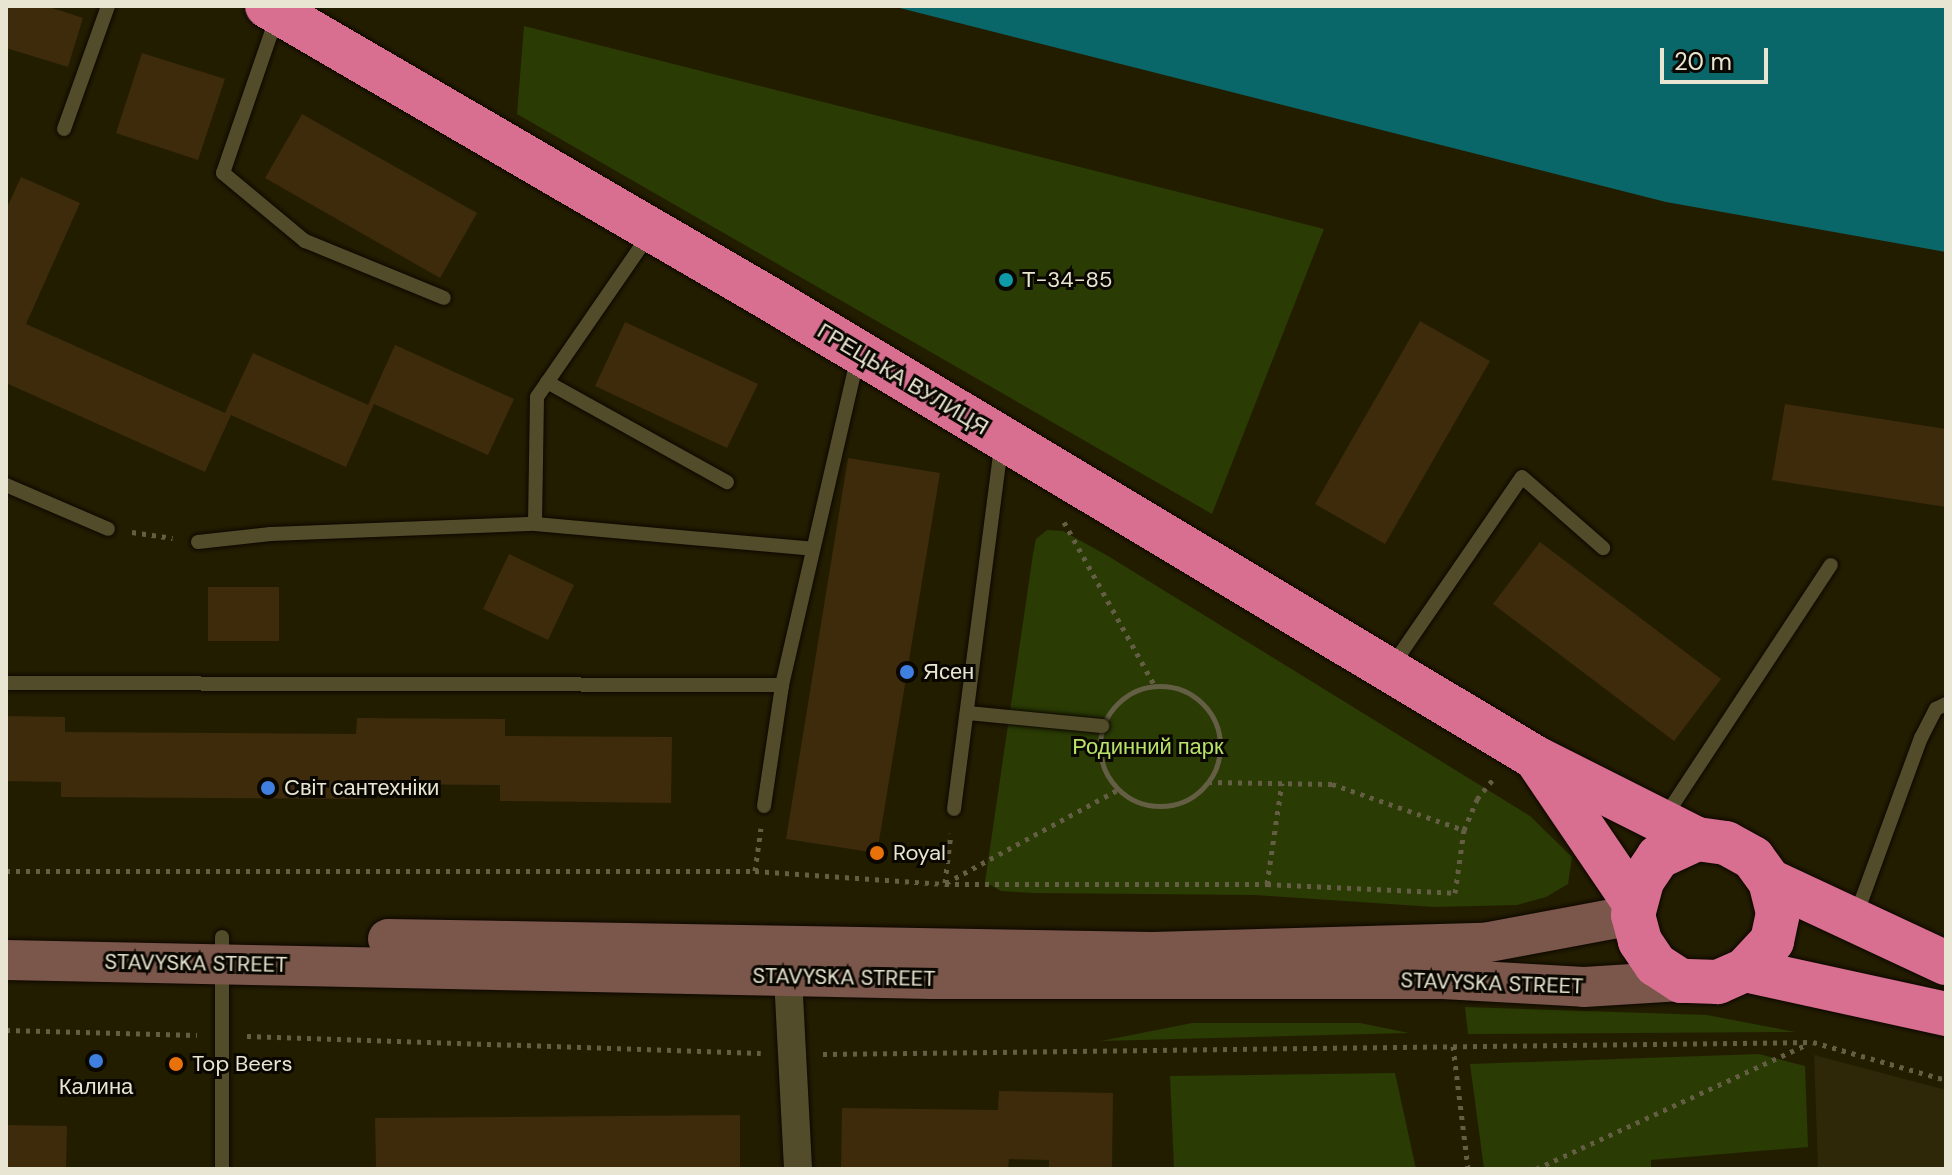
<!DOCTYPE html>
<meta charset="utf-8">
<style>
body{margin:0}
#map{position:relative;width:1952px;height:1175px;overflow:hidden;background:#231d00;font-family:"DM Sans",sans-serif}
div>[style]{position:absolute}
.built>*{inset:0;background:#2e2809}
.green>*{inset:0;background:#2a3b04}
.water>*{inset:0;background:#0a6769}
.building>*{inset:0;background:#3d2b0c}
.path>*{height:5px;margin-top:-2.5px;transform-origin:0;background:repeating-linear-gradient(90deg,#635e44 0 4px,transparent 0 10px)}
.path>.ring{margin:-2.5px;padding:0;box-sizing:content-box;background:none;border:5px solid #635e44;border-radius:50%}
.roads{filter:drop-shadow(0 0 2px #0d0700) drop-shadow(0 0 2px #0d0700)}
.lane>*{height:14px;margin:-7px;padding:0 7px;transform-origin:7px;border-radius:7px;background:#534c2b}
.street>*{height:28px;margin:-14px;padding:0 14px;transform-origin:14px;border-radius:14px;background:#534c2b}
.secondary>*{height:40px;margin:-20px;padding:0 20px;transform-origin:20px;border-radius:20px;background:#7b564a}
.highway>*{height:44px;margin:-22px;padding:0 22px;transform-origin:22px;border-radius:22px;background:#d86f91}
.dots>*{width:22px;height:22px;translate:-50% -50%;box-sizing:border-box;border:4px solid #0a0700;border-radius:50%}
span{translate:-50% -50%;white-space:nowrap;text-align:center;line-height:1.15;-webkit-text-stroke:6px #0a0700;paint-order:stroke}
.poi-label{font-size:22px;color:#e8e5d2}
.left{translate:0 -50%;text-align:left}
.street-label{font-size:22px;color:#e8e5d2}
.park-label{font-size:22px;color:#b8e368}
.frame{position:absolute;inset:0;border:8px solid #e8e5d2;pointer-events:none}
.scale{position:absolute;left:1660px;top:48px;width:108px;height:36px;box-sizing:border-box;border:4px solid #e8e5d2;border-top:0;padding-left:10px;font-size:24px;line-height:28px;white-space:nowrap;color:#e8e5d2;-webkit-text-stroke:6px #0a0700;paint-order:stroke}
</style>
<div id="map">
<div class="built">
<i style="clip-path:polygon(1814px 1055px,1946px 1090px,1946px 1169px,1818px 1169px)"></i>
</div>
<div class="green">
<i style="clip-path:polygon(524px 26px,1324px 229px,1212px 514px,517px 114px)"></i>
<i style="clip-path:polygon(1047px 530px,1063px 531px,1108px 556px,1530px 816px,1572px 857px,1568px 884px,1546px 897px,1517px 905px,1434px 907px,1255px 895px,1035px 893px,1001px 891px,985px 882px,1033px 554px,1036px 539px)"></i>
<i style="clip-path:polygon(1465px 1007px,1707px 1015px,1795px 1032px,1468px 1034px)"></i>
<i style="clip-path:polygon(1192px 1023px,1360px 1023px,1409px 1033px,1101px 1041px)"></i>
<i style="clip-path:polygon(1759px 1054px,1805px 1066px,1808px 1147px,1651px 1160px,1651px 1169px,1484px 1169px,1470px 1064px)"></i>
<i style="clip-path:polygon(1395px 1073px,1416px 1169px,1174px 1169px,1170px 1076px)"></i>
</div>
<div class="water">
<i style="clip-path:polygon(892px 6px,1946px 6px,1946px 252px,1666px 202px)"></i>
</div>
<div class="building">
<i style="clip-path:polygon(6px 6px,46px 6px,83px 18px,68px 67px,6px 48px)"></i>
<i style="clip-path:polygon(142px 53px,225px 79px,198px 160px,116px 133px)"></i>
<i style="clip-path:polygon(302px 114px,477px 213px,440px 278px,265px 178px)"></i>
<i style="clip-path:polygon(21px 177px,80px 203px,26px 324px,225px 413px,253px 353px,368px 405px,395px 345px,514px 399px,488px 455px,374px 404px,346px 467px,231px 415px,205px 472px,6px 383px,6px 210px)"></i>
<i style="clip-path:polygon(1420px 321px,1490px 361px,1385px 544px,1315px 504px)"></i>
<i style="clip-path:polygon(625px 322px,758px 384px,727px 448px,595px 386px)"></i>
<i style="clip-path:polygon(1785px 404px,1946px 429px,1946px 507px,1772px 480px)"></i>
<i style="clip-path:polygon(848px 458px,940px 473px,877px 853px,786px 839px)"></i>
<i style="clip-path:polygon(1540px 542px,1721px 679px,1674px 741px,1493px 604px)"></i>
<i style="clip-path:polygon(509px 554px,574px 585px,548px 640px,483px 609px)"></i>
<i style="clip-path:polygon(208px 587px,279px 587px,279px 641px,208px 641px)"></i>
<i style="clip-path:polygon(6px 716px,65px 717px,65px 732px,356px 734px,357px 718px,505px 719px,505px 736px,672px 737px,671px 803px,500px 801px,500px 785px,360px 784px,360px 799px,61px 797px,61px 782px,6px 781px)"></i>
<i style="clip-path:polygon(999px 1091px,1113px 1093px,1112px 1169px,1049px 1169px,1049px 1160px,1009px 1159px,1008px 1169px,841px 1169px,842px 1108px,998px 1110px)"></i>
<i style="clip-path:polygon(740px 1115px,740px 1169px,376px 1169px,375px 1118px)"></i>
<i style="clip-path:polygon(6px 1125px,67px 1126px,66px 1169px,6px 1169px)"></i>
</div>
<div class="path">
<i style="left:1064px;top:522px;width:188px;rotate:61deg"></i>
<i style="left:132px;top:532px;width:41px;rotate:8.3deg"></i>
<i class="ring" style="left:1100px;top:686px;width:115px;height:115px"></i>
<i style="left:1208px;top:782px;width:124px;rotate:0.9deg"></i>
<i style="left:1332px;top:784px;width:140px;rotate:19.2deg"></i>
<i style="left:6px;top:871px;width:749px"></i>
<i style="left:755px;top:871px;width:190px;rotate:3.9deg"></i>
<i style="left:945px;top:884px;width:322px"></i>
<i style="left:1267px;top:884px;width:188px;rotate:2.7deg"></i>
<i style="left:1455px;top:893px;width:64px;rotate:-81.9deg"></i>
<i style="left:1464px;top:830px;width:34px;rotate:-67deg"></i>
<i style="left:1477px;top:799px;width:26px;rotate:-51deg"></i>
<i style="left:755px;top:871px;width:43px;rotate:-82.1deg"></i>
<i style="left:945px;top:883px;width:50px;rotate:-83.2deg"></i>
<i style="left:946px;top:883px;width:195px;rotate:-28.5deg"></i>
<i style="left:1267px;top:884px;width:102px;rotate:-81.6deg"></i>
<i style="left:6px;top:1030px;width:191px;rotate:1.5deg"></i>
<i style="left:247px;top:1036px;width:514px;rotate:1.89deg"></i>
<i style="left:1453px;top:1046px;width:124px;rotate:83deg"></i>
<i style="left:823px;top:1054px;width:990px;rotate:-0.69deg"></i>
<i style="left:1813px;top:1042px;width:138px;rotate:15.9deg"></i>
<i style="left:1536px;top:1169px;width:299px;rotate:-24.7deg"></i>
</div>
<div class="roads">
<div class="lane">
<i style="left:276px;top:19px;width:163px;rotate:109deg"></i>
<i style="left:223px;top:173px;width:107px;rotate:39.7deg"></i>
<i style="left:305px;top:241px;width:150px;rotate:22.3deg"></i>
<i style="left:64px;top:129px;width:131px;rotate:-70.3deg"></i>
<i style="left:547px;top:382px;width:206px;rotate:29.1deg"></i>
<i style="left:6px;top:485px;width:111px;rotate:23.3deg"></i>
<i style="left:535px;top:524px;width:127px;rotate:-89.1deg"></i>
<i style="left:537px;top:397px;width:199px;rotate:-55.4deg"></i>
<i style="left:198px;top:542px;width:73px;rotate:-6.3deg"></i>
<i style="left:271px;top:534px;width:264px;rotate:-2.2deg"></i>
<i style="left:535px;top:524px;width:279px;rotate:5.1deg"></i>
<i style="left:1392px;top:666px;width:229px;rotate:-55.5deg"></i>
<i style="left:1522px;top:477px;width:108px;rotate:41.2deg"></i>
<i style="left:6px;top:683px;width:776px;rotate:0.15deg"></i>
<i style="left:967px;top:713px;width:136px;rotate:5.5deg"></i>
<i style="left:764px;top:806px;width:122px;rotate:-81.5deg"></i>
<i style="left:782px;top:685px;width:338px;rotate:-77deg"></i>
<i style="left:954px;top:809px;width:366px;rotate:-82.6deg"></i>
<i style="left:1664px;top:818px;width:303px;rotate:-56.6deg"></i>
<i style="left:1855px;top:918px;width:192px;rotate:-69.9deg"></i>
<i style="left:1921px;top:738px;width:33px;rotate:-63deg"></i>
<i style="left:1936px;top:709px;width:11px;rotate:-27deg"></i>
<i style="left:222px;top:1169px;width:232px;rotate:-90deg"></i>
</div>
<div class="street">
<i style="left:787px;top:958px;width:211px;rotate:87deg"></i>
</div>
<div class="secondary">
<i style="left:388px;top:939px;width:764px;rotate:0.97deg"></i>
<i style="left:1152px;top:952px;width:332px;rotate:-1.6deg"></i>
<i style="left:1484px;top:943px;width:152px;rotate:-10.6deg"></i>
<i style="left:6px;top:960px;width:926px;rotate:1.18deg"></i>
<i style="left:932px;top:979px;width:511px"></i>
<i style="left:1443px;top:979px;width:141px;rotate:3.2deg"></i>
<i style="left:1584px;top:987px;width:97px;rotate:-3.5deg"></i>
</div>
<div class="highway">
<i style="left:267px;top:6px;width:582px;rotate:30.22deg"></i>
<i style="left:770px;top:299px;width:893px;rotate:30.93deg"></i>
<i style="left:1536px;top:758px;width:180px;rotate:26.7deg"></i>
<i style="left:1537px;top:760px;width:174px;rotate:55.8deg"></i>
<i style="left:1770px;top:881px;width:33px;rotate:76deg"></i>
<i style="left:1778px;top:913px;width:29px;rotate:102deg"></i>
<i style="left:1772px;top:941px;width:40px;rotate:133deg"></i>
<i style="left:1745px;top:970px;width:30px;rotate:156deg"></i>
<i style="left:1718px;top:982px;width:37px;rotate:-178deg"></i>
<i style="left:1681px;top:981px;width:30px;rotate:-147deg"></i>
<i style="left:1656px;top:965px;width:29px;rotate:-124deg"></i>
<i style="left:1640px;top:941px;width:27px;rotate:-105deg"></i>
<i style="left:1633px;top:915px;width:35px;rotate:-75deg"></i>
<i style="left:1642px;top:881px;width:29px;rotate:-56deg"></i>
<i style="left:1658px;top:857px;width:43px;rotate:-24.8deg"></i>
<i style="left:1697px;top:839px;width:29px;rotate:8deg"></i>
<i style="left:1726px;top:843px;width:31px;rotate:29deg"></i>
<i style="left:1753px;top:858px;width:29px;rotate:54deg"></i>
<i style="left:1770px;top:881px;width:194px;rotate:25deg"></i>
<i style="left:1745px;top:970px;width:206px;rotate:12.3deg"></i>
</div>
</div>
<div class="dots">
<i style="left:1006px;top:280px;background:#0f9aa8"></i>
<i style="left:907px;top:672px;background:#3f7fe0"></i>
<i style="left:268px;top:788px;background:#3f7fe0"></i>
<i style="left:877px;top:853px;background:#e8710a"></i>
<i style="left:96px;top:1061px;background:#3f7fe0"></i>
<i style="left:176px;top:1064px;background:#e8710a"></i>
</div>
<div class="poi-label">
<span class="left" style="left:1022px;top:280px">Т-34-85</span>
<span class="left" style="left:923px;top:672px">Ясен</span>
<span class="left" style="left:284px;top:788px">Світ сантехніки</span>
<span class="left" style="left:893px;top:853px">Royal</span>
<span class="left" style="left:192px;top:1064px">Top Beers</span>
<span style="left:96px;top:1087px">Калина</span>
</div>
<div class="street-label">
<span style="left:903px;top:379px;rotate:31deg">ГРЕЦЬКА ВУЛИЦЯ</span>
<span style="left:196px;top:963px;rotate:1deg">STAVYSKA STREET</span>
<span style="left:844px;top:977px;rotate:1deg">STAVYSKA STREET</span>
<span style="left:1492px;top:983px;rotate:2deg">STAVYSKA STREET</span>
</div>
<div class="park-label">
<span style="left:1148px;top:747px">Родинний парк</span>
</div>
<div class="frame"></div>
<div class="scale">20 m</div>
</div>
